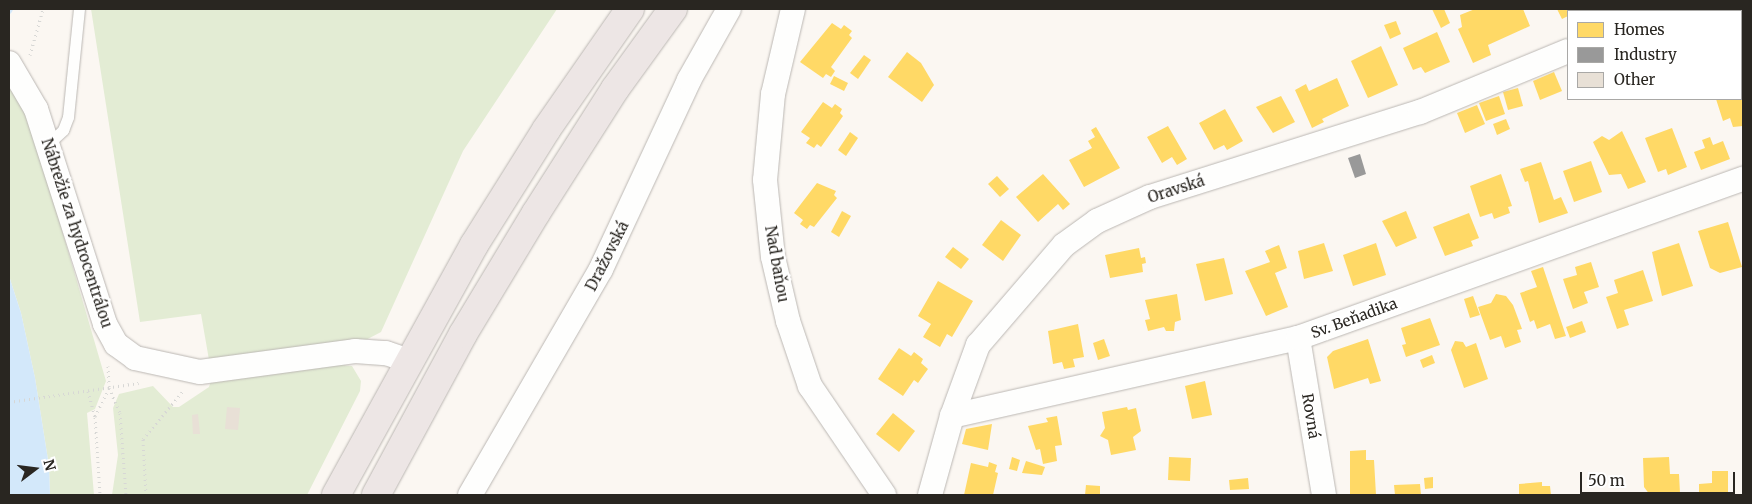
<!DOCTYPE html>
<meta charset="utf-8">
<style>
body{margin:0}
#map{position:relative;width:1752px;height:504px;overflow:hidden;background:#fbf7f2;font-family:Merriweather,serif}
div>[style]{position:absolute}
.green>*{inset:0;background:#e3ecd4}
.water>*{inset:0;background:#d3e8fa}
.homes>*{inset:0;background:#ffd966}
.industry>*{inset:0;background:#999}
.stream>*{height:6px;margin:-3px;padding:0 3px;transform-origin:3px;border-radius:3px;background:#d3e8fa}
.building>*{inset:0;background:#e8e0d6}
.path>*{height:3px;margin-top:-1.5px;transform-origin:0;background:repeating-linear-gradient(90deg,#d7d7d5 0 1px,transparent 0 5px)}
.roads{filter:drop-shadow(0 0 1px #bbb7b3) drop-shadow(0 0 1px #bbb7b3)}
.lane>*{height:11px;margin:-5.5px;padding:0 5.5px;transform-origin:5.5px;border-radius:5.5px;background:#fefefd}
.street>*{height:24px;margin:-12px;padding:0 12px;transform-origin:12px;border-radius:12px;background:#fefefd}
.primary>*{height:28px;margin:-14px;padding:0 14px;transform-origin:14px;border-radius:14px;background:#ede6e5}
span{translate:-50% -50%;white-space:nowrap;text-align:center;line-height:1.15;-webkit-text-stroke:5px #fff;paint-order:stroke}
.street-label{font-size:15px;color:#292621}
.frame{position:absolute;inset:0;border:10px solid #292621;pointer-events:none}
.legend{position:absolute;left:1567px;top:10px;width:175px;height:90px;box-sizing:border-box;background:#fff;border:1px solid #a9a8a6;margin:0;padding:6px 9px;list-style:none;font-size:15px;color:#292621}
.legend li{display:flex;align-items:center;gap:10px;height:25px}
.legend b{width:25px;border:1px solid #a9a8a6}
.north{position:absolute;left:10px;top:444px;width:50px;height:50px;-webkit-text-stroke:4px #fff;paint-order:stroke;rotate:75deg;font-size:14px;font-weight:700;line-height:20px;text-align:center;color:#292621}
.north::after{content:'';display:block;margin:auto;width:18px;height:22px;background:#292621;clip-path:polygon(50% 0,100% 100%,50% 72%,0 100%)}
.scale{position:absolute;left:1580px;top:472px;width:155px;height:22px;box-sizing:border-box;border:2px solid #292621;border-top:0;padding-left:6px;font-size:15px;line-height:18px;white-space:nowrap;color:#292621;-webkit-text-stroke:4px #fff;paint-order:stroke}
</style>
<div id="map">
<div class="green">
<i style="clip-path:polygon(91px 9px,557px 9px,463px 151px,381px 332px,322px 363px,352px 366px,361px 381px,360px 391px,307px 495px,112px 495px,118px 455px,113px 408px,119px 394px,153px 386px,173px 407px,179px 407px,209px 387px,212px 377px,201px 314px,140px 322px)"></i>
<i style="clip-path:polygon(9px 84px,18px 96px,36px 141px,106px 381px,95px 409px,87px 413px,94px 495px,50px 495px,49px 466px,35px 378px,21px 313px,9px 276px)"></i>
</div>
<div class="water">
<i style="clip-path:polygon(9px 276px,21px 313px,35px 378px,49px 466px,50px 495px,9px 495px)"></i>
</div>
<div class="homes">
<i style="clip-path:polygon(1432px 9px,1444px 9px,1450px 23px,1441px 28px)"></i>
<i style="clip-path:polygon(1475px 9px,1523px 9px,1530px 26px,1488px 45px,1491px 55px,1473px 63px,1458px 29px,1462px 27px,1460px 15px)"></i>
<i style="clip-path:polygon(1557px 9px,1577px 9px,1578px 11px,1568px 11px,1568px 16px,1562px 19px)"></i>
<i style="clip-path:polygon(1396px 21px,1401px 34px,1390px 39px,1384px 25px)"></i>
<i style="clip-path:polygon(832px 23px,841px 29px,844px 25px,852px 31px,849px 35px,852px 38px,831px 67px,835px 71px,831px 77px,826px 74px,823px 78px,800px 62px)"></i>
<i style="clip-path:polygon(1437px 32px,1450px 62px,1425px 73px,1421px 67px,1413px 70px,1403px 48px)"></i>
<i style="clip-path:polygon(1381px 46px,1398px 85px,1368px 98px,1351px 61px)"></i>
<i style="clip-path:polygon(907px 52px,921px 63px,934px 85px,922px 102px,888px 77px)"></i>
<i style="clip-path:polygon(864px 55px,871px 60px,858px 79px,850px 73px)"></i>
<i style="clip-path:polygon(1554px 72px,1562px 91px,1540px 100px,1533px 81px)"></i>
<i style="clip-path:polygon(834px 76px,848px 83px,844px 91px,830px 84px)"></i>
<i style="clip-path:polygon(1337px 78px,1349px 106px,1322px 119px,1324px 122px,1312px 128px,1295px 90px,1306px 84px,1309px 91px)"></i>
<i style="clip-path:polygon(1518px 88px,1523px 106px,1508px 110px,1503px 92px)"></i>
<i style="clip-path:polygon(1741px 89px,1743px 89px,1743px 126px,1733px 127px,1730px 118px,1723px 121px,1716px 99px,1741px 99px)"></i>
<i style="clip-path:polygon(1281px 96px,1295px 122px,1273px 133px,1256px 107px)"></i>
<i style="clip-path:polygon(1499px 96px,1505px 114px,1486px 121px,1479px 103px)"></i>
<i style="clip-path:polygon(823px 102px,832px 108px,835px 104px,842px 109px,840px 113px,843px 116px,821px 147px,817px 144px,814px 148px,806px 143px,810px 138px,801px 132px)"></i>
<i style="clip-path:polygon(1477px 105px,1485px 124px,1465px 133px,1457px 113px)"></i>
<i style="clip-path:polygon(1225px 109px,1243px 141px,1227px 150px,1224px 145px,1214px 150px,1199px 123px)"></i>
<i style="clip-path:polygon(1506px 119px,1510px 129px,1497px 135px,1493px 124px)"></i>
<i style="clip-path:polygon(1168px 126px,1187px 159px,1177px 165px,1172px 157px,1162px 163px,1147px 137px)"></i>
<i style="clip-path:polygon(1096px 127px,1120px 168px,1084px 187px,1069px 160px,1092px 148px,1088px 141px,1095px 137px,1091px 130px)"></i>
<i style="clip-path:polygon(1672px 128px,1687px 167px,1668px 175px,1666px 169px,1658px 172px,1645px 138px)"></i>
<i style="clip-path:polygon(1622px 131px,1646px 182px,1628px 189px,1621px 174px,1609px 175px,1593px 142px,1602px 136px,1609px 140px)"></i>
<i style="clip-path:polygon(850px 132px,858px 138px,846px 156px,838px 150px)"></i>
<i style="clip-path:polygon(1710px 137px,1713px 145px,1723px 141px,1730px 159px,1701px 170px,1694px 152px,1705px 148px,1702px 140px)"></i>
<i style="clip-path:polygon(1591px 161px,1602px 192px,1574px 202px,1563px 171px)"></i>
<i style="clip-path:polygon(1541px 162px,1554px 200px,1561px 197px,1568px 213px,1539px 223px,1528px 181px,1525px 182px,1520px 169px)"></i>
<i style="clip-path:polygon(1043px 174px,1070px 204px,1063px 210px,1058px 204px,1038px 222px,1016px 197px)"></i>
<i style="clip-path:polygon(1501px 174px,1512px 206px,1508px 207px,1510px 213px,1494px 219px,1492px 213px,1480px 217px,1470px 186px)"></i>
<i style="clip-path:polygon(997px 176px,1009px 189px,1000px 197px,988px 184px)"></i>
<i style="clip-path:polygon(817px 183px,836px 191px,834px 195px,837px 198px,814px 227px,810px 225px,807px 229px,800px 224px,803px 220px,794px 213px)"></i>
<i style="clip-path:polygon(842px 211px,851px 216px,839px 237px,831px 232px)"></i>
<i style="clip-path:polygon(1406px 211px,1417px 238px,1396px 247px,1382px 221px)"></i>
<i style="clip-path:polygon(1469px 213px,1479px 238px,1471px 241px,1473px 246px,1445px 256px,1433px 227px)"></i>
<i style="clip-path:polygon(1001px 220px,1021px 235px,1003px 261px,982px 245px)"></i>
<i style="clip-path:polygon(1728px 222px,1742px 267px,1720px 273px,1710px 268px,1698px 231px)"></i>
<i style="clip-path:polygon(1324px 243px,1333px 271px,1304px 279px,1298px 251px)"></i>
<i style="clip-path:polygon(1376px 243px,1386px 275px,1353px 286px,1343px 255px)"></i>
<i style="clip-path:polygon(1679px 243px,1693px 286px,1662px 296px,1652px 252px)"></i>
<i style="clip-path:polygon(1279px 245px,1287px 268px,1275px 273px,1288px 307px,1266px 316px,1245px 271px,1270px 262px,1265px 251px)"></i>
<i style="clip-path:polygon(953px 247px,969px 259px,961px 269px,945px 257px)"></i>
<i style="clip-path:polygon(1139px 248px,1141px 258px,1145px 257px,1146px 263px,1142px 264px,1143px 272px,1110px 278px,1105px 255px)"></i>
<i style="clip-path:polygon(1224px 258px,1233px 294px,1205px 301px,1196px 264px)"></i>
<i style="clip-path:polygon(1591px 262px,1599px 287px,1584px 292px,1588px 303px,1573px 309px,1563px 279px,1577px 275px,1575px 267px)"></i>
<i style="clip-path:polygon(1543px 267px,1566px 336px,1555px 339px,1550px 324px,1537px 329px,1534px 320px,1530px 322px,1520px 293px,1537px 287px,1531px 271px)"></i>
<i style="clip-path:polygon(1643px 270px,1653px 301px,1624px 310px,1629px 325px,1617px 329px,1606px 297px,1618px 293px,1614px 280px)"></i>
<i style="clip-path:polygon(938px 281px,973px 301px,952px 337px,947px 334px,940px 347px,923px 337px,931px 324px,918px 316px)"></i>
<i style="clip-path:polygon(1177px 294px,1181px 320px,1175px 322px,1174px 331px,1166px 331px,1164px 327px,1148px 331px,1145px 320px,1150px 319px,1145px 300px)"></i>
<i style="clip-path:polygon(1496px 294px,1506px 296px,1513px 305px,1522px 329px,1517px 330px,1521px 342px,1505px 348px,1501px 336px,1490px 340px,1478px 307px,1491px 303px)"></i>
<i style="clip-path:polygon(1473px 296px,1480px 315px,1470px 318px,1464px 299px)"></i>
<i style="clip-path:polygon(1430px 318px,1440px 345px,1406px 357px,1402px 345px,1406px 344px,1401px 328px)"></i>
<i style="clip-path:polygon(1582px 321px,1586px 332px,1570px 338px,1566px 327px)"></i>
<i style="clip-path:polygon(1078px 324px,1084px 357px,1073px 359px,1075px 367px,1064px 369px,1062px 362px,1053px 364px,1048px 331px)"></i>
<i style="clip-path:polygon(1104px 339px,1110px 356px,1098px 360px,1093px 343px)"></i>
<i style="clip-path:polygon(1368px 339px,1381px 381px,1370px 384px,1368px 378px,1334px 389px,1327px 357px,1333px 351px)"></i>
<i style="clip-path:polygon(1455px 341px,1463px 342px,1466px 347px,1476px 343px,1488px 379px,1464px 388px,1451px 350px)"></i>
<i style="clip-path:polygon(899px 348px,911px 356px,914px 352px,923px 359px,921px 363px,928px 369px,918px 383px,914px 380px,903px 396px,878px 379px)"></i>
<i style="clip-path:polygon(1432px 355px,1435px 363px,1423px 368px,1420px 360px)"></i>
<i style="clip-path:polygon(1205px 381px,1212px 415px,1192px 419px,1185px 386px)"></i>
<i style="clip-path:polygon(1127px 407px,1128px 410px,1136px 408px,1141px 431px,1133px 437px,1136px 450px,1111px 455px,1108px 440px,1100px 436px,1105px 428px,1102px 412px)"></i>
<i style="clip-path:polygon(893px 413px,915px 431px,899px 452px,876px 434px)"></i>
<i style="clip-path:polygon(1057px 416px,1062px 445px,1055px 446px,1057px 461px,1043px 464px,1040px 449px,1036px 450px,1028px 426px,1048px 422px,1046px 418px)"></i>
<i style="clip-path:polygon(992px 424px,988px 450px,962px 444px,966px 429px)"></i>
<i style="clip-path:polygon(1366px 450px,1366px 460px,1374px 460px,1376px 495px,1350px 495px,1350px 451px)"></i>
<i style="clip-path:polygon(1012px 457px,1020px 460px,1017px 471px,1009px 469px)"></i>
<i style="clip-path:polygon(1169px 457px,1191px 458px,1190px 481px,1168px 480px)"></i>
<i style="clip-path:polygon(1669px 457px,1670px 474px,1679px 474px,1680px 493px,1650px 495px,1644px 487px,1643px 458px)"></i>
<i style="clip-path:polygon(1026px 461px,1045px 467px,1042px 475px,1022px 473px)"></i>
<i style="clip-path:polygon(989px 462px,997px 465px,995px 472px,998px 473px,993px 495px,964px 495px,971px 463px,988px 467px)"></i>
<i style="clip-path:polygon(1712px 471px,1728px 471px,1728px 495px,1699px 495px,1699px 484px,1712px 483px)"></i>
<i style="clip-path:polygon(1433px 477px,1433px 488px,1425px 489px,1424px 478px)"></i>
<i style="clip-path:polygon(1248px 478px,1249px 489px,1230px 490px,1229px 480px)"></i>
<i style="clip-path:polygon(1542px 482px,1542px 486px,1550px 486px,1551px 495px,1519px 495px,1519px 484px)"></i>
<i style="clip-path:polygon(1420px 484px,1421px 495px,1395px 495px,1394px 485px)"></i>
<i style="clip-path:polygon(1086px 485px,1100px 486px,1100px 495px,1085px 495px)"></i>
</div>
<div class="industry">
<i style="clip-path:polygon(1360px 154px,1366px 174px,1355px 178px,1348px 158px)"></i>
</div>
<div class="stream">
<i style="left:9px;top:11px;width:2px;rotate:-63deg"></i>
</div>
<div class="building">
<i style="clip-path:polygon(227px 407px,240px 408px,238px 430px,225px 429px)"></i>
<i style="clip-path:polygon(198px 414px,200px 434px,193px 434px,192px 415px)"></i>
</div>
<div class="path">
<i style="left:30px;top:55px;width:48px;rotate:-74.2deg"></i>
<i style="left:108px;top:366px;width:22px;rotate:87deg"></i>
<i style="left:109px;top:388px;width:27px;rotate:66deg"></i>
<i style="left:120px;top:413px;width:82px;rotate:85.8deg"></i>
<i style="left:88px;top:391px;width:27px;rotate:75deg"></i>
<i style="left:95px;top:417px;width:78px;rotate:86.3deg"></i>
<i style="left:9px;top:402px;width:131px;rotate:-8.3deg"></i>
<i style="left:95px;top:416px;width:31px;rotate:-63deg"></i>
<i style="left:146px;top:495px;width:56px;rotate:-93.1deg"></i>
<i style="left:143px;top:439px;width:62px;rotate:-50.2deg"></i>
</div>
<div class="roads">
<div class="lane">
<i style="left:48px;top:144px;width:21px;rotate:-43deg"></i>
<i style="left:63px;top:130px;width:14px;rotate:-69deg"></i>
<i style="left:68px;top:117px;width:109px;rotate:-84.2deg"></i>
</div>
<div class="street">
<i style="left:793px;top:9px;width:87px;rotate:103.2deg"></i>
<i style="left:773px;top:94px;width:86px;rotate:95.3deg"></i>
<i style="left:765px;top:180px;width:77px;rotate:84.1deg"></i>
<i style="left:773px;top:257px;width:66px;rotate:76.8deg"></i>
<i style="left:788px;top:321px;width:69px;rotate:71.3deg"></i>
<i style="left:810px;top:386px;width:132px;rotate:55.8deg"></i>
<i style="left:1647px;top:11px;width:4px;rotate:-27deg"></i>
<i style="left:9px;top:63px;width:53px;rotate:59.6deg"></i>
<i style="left:36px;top:109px;width:226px;rotate:72.2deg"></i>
<i style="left:105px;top:324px;width:23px;rotate:61deg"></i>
<i style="left:116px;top:344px;width:24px;rotate:36deg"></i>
<i style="left:135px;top:358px;width:66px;rotate:12.2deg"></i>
<i style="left:200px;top:372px;width:156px;rotate:-7.7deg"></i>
<i style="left:355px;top:351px;width:31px;rotate:4deg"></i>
<i style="left:386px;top:353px;width:24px;rotate:19deg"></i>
<i style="left:1298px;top:338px;width:159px;rotate:80.6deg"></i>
<i style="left:952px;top:416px;width:355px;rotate:-12.7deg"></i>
<i style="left:1298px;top:338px;width:473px;rotate:-19.7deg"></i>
<i style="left:470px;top:495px;width:261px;rotate:-59.9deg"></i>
<i style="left:601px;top:269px;width:208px;rotate:-65deg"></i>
<i style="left:689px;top:80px;width:81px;rotate:-60.6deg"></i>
<i style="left:930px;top:495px;width:82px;rotate:-74.4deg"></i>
<i style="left:952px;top:416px;width:76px;rotate:-69.9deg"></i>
<i style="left:978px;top:345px;width:132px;rotate:-49.3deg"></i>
<i style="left:1064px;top:245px;width:41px;rotate:-36deg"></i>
<i style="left:1097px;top:221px;width:58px;rotate:-24.4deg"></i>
<i style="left:1150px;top:197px;width:283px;rotate:-17.5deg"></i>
<i style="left:1420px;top:112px;width:160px;rotate:-22.4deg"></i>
</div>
<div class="primary">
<i style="left:336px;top:495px;width:286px;rotate:-61.1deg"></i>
<i style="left:474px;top:245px;width:136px;rotate:-57.9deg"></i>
<i style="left:546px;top:130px;width:147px;rotate:-55.2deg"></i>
<i style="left:376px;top:495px;width:183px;rotate:-61.6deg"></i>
<i style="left:463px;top:334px;width:141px;rotate:-58.9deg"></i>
<i style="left:536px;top:213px;width:147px;rotate:-57.5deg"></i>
<i style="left:615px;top:89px;width:99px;rotate:-54.1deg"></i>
</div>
</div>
<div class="street-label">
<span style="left:1176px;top:189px;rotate:-18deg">Oravská</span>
<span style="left:77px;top:233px;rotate:72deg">Nábrežie za hydrocentrálou</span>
<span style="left:607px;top:256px;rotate:-63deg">Dražovská</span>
<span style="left:777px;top:264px;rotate:80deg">Nad baňou</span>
<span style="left:1354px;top:318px;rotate:-20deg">Sv. Beňadika</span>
<span style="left:1311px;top:416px;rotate:81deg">Rovná</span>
</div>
<div class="frame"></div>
<ul class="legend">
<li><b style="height:14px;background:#ffd966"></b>Homes</li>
<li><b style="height:14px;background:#999"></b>Industry</li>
<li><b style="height:14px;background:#e8e0d6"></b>Other</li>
</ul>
<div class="north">N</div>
<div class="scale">50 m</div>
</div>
